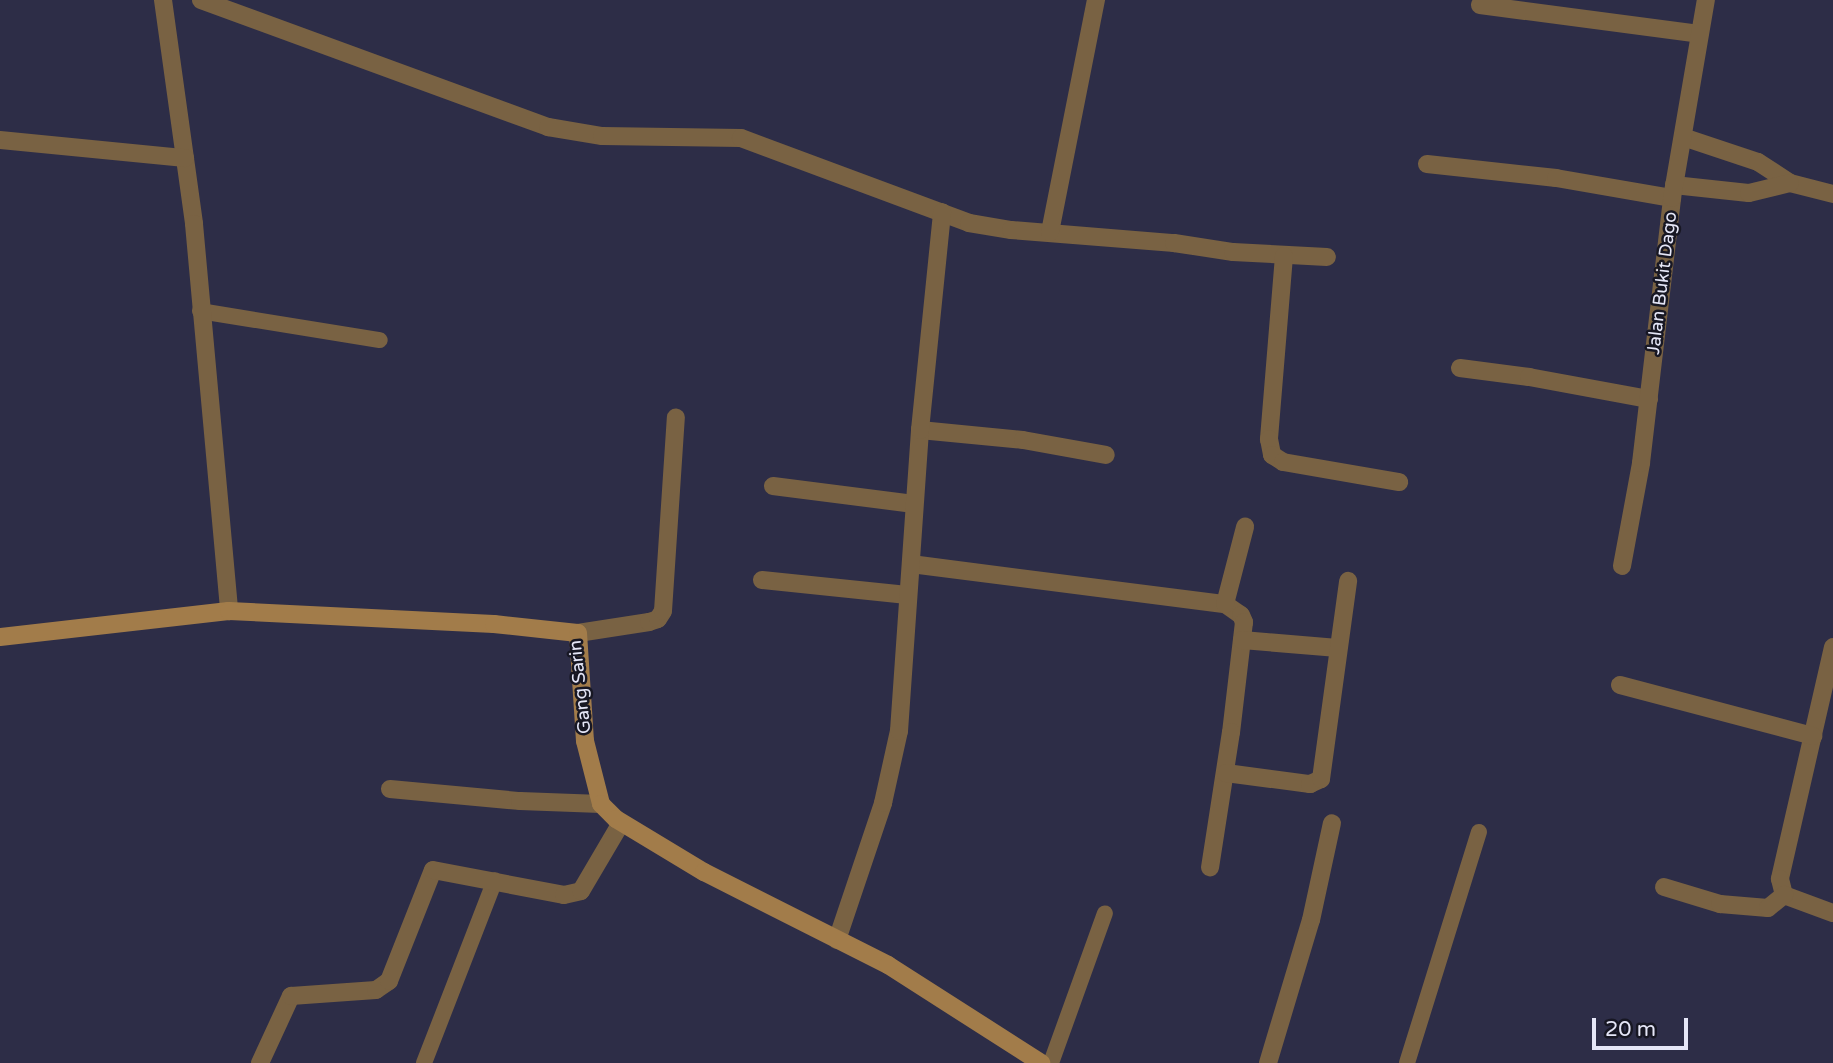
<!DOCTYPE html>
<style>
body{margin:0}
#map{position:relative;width:1833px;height:1063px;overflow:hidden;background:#2d2d47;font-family:"Varela Round",sans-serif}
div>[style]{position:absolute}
.lane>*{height:16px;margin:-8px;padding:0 8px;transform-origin:8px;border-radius:8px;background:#796243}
.street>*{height:18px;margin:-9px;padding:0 9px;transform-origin:9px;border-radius:9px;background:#796243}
.secondary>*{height:18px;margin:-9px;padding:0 9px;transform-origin:9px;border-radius:9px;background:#a27c4a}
span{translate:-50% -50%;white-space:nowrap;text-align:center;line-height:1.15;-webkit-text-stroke:5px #171723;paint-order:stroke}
.street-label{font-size:18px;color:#e5e6f7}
.scale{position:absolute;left:1592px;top:1018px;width:96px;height:32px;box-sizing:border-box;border:4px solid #e5e6f7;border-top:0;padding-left:9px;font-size:21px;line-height:24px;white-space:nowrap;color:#e5e6f7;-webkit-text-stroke:5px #171723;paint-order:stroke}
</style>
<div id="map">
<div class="lane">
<i style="left:200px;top:311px;width:182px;rotate:9.2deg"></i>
<i style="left:424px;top:1063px;width:196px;rotate:-68.8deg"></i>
<i style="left:1051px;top:1063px;width:159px;rotate:-70.2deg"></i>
<i style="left:1407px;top:1063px;width:242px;rotate:-72.7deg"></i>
</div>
<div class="street">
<i style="left:163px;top:0;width:226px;rotate:82.1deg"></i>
<i style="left:194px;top:224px;width:389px;rotate:84.8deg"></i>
<i style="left:201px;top:0;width:370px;rotate:20.1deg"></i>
<i style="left:548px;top:127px;width:55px;rotate:9.5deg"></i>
<i style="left:602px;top:136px;width:139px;rotate:0.8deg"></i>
<i style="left:741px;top:138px;width:243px;rotate:20.4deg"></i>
<i style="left:969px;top:223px;width:43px;rotate:9.5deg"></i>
<i style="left:1011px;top:230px;width:164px;rotate:4.6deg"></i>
<i style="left:1174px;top:243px;width:60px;rotate:8.7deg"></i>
<i style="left:1233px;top:252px;width:94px;rotate:3deg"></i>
<i style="left:1480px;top:5px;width:221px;rotate:7.5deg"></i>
<i style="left:1683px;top:137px;width:79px;rotate:18.4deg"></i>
<i style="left:1758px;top:162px;width:38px;rotate:33deg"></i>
<i style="left:1790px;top:183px;width:44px;rotate:14.3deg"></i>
<i style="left:0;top:140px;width:186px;rotate:5.6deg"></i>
<i style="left:1427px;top:164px;width:130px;rotate:6.2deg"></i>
<i style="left:1556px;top:178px;width:118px;rotate:9.8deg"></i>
<i style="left:1674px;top:185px;width:75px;rotate:6.1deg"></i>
<i style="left:1749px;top:193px;width:42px;rotate:-13.7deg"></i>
<i style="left:1050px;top:232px;width:237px;rotate:-78.8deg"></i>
<i style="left:1284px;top:256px;width:184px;rotate:94.7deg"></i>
<i style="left:1269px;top:439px;width:16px;rotate:79deg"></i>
<i style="left:1272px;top:455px;width:13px;rotate:32deg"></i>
<i style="left:1283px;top:462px;width:118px;rotate:9.8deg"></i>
<i style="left:1460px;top:368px;width:70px;rotate:7.4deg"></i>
<i style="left:1529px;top:377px;width:122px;rotate:10.4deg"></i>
<i style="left:920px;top:430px;width:103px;rotate:5.5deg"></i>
<i style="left:1023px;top:440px;width:84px;rotate:10.2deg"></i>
<i style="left:773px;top:486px;width:142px;rotate:7.3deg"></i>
<i style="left:911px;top:564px;width:317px;rotate:7.3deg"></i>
<i style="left:1225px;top:604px;width:19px;rotate:35deg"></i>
<i style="left:1241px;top:615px;width:8px;rotate:67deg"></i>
<i style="left:1244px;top:622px;width:111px;rotate:96.7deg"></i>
<i style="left:1231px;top:732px;width:137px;rotate:98.8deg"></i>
<i style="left:1622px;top:566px;width:105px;rotate:-79.5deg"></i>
<i style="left:1641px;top:463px;width:267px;rotate:-83.3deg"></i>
<i style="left:1672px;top:198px;width:201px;rotate:-80.3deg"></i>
<i style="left:762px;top:580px;width:146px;rotate:5.9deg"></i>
<i style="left:1225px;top:604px;width:80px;rotate:-75.4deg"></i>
<i style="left:578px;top:633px;width:72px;rotate:-8.8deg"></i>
<i style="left:649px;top:622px;width:9px;rotate:-18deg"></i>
<i style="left:658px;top:619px;width:9px;rotate:-58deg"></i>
<i style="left:663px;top:611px;width:194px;rotate:-86.2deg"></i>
<i style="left:1242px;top:640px;width:96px;rotate:4.8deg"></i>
<i style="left:1833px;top:647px;width:238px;rotate:102.9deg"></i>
<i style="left:1780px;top:879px;width:16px;rotate:76deg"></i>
<i style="left:1784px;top:895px;width:52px;rotate:20.2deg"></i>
<i style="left:1620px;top:685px;width:200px;rotate:14.8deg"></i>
<i style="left:1226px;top:773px;width:85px;rotate:7.5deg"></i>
<i style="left:1310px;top:784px;width:12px;rotate:-24deg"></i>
<i style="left:1321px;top:779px;width:200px;rotate:-82.2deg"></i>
<i style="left:390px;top:789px;width:131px;rotate:5.3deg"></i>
<i style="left:520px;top:801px;width:81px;rotate:2.1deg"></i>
<i style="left:1664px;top:887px;width:59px;rotate:16.9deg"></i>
<i style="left:1720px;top:904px;width:48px;rotate:4.8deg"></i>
<i style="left:1768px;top:908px;width:21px;rotate:-39deg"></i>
<i style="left:837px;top:940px;width:145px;rotate:-71.4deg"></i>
<i style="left:883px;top:803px;width:74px;rotate:-77.5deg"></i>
<i style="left:899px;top:731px;width:302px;rotate:-86deg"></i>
<i style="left:920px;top:430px;width:219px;rotate:-84.2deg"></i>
<i style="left:260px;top:1063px;width:74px;rotate:-65.2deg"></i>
<i style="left:291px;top:996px;width:85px;rotate:-4deg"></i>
<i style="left:376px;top:990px;width:16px;rotate:-35deg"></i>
<i style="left:389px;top:981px;width:119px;rotate:-68.4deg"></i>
<i style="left:433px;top:870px;width:133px;rotate:10.8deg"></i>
<i style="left:564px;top:895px;width:17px;rotate:-13deg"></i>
<i style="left:581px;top:891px;width:79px;rotate:-59.5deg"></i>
<i style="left:1268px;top:1063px;width:149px;rotate:-73.3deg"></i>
<i style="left:1311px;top:920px;width:99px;rotate:-77.8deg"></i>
</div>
<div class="secondary">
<i style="left:0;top:637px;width:230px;rotate:-6.5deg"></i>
<i style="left:229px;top:611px;width:265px;rotate:2.8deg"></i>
<i style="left:494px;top:624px;width:84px;rotate:6.1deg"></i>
<i style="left:578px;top:633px;width:108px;rotate:86.3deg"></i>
<i style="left:585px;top:741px;width:65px;rotate:75.7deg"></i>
<i style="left:601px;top:804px;width:21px;rotate:45deg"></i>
<i style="left:616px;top:819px;width:103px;rotate:31.1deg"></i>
<i style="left:704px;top:872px;width:206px;rotate:26.8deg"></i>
<i style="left:888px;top:965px;width:182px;rotate:32.6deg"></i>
</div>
<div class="street-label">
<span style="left:1662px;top:283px;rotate:-83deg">Jalan Bukit Dago</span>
<span style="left:580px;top:687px;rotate:-96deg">Gang Sarin</span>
</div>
<div class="scale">20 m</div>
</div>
